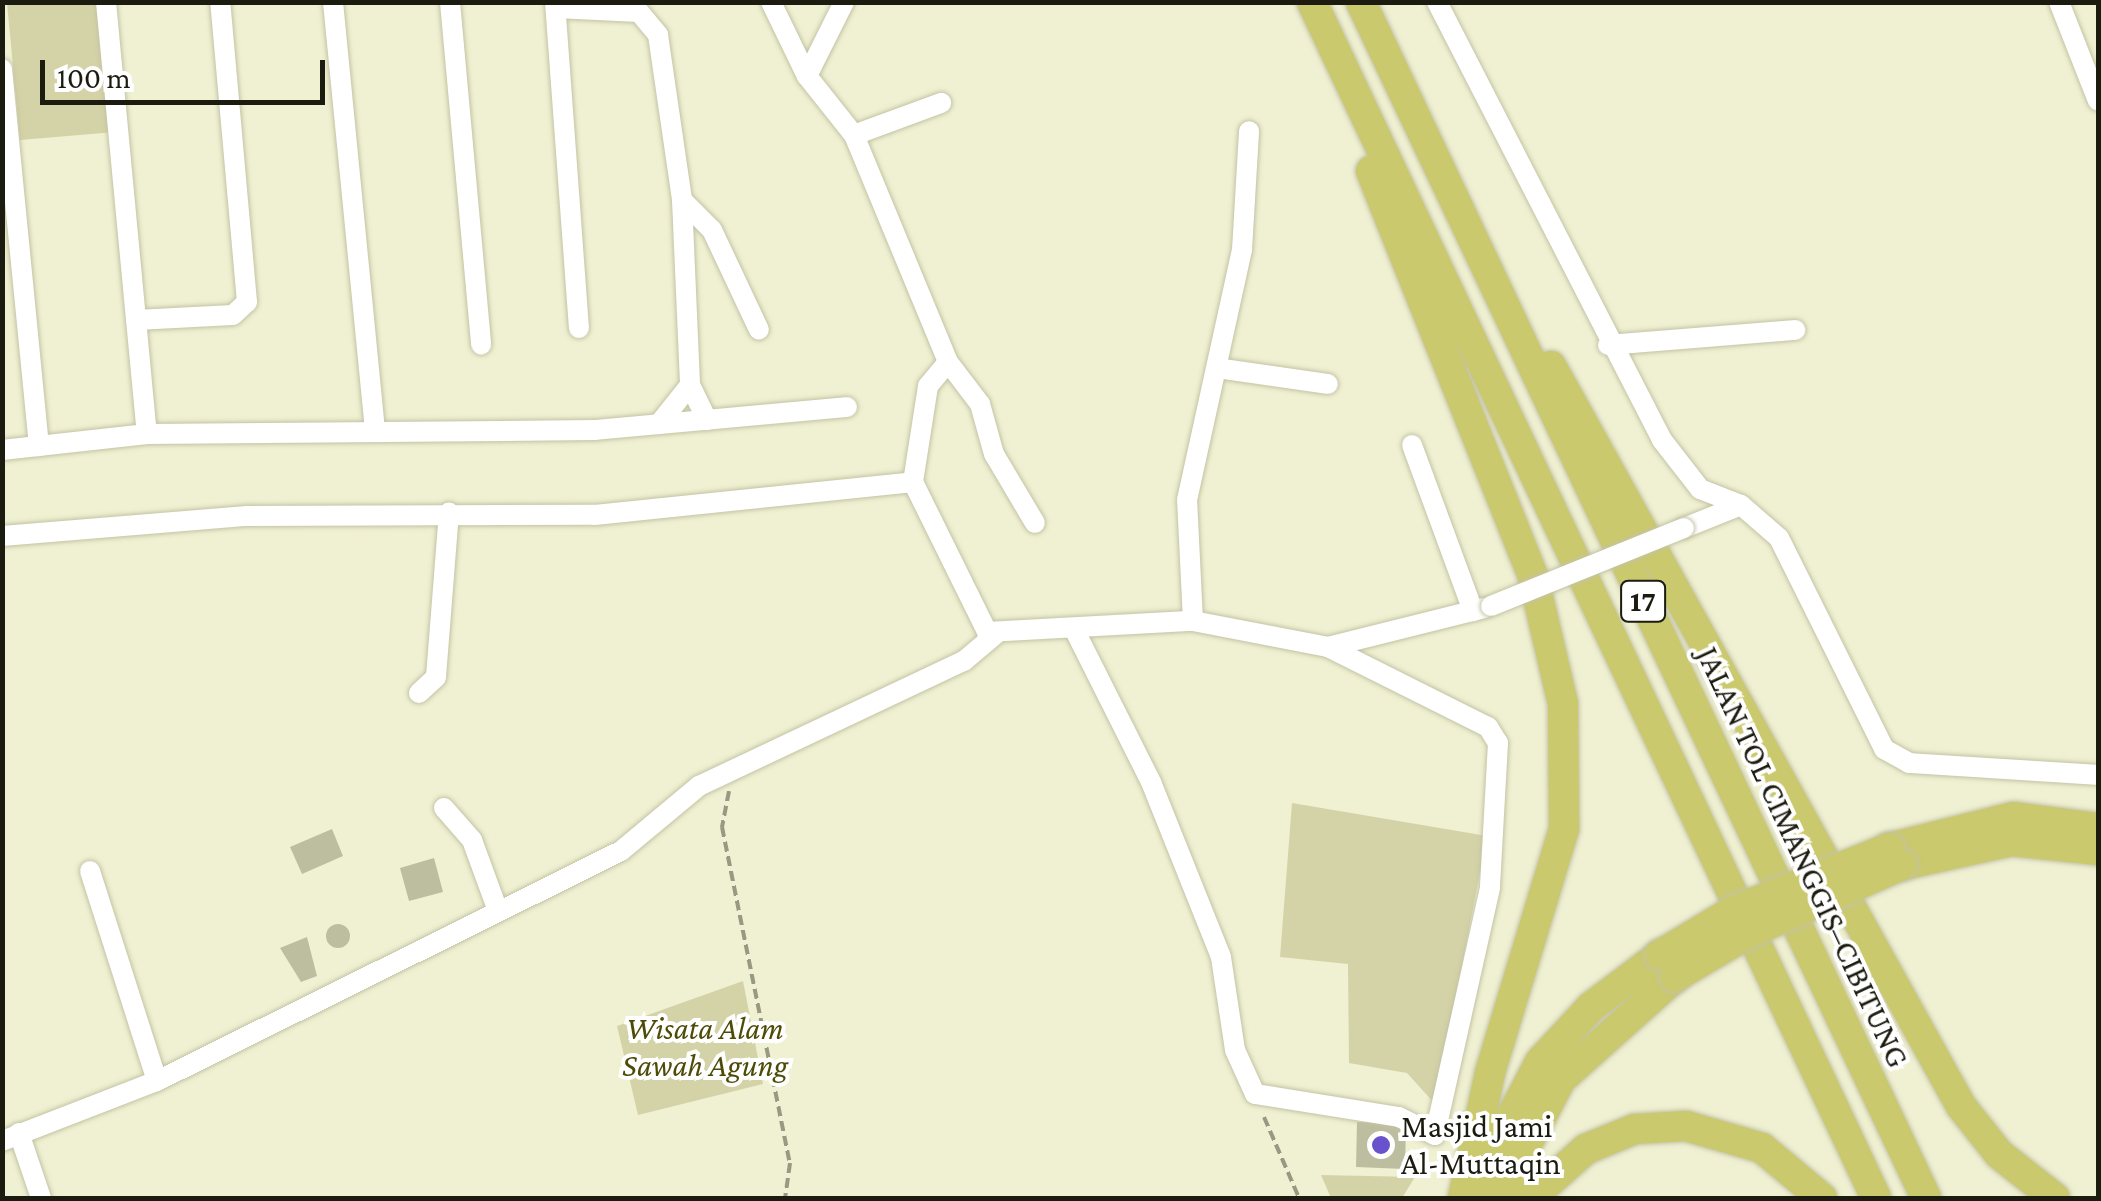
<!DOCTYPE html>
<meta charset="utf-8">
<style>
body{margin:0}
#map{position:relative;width:2101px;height:1201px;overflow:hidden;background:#f0f0d2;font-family:"Crimson Pro",serif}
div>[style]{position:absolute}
.green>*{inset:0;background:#d4d3a7}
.building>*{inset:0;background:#bdbda0}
.round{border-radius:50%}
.path>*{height:4px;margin-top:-2px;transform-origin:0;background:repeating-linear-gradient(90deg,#999983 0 10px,transparent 0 15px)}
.roads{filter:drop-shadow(0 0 2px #c3c3a5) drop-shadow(0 0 2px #c3c3a5)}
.minor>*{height:20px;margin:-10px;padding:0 10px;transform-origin:10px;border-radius:10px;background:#fff}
.highway>*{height:30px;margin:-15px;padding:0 15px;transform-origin:15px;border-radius:15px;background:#cbc96d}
.bridges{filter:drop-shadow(0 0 2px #c3c3a5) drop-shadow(0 0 2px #c3c3a5)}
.minor-bridge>*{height:20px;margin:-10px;padding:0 10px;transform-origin:10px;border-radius:10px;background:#fff}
.highway-bridge>*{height:30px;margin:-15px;padding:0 15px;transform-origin:15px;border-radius:15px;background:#cbc96d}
.dots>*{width:28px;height:28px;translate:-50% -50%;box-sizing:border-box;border:5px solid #fff;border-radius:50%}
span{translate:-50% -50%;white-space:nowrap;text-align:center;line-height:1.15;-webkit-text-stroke:8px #fff;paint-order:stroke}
.shield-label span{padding:2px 8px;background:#fff;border:2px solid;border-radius:8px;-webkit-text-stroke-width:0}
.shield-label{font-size:30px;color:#1b1b10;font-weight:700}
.street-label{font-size:32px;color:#1b1b10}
.park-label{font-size:32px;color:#4e4b07;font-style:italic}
.poi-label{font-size:32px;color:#1b1b10}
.left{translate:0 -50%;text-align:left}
.frame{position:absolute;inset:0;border:5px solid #1b1b10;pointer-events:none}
.scale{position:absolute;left:40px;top:60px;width:285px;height:45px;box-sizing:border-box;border:5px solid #1b1b10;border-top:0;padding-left:12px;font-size:30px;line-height:35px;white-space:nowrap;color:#1b1b10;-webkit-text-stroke:8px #fff;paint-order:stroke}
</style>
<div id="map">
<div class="green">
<i style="clip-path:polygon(7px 3px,102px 3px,115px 132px,20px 140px)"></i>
<i style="clip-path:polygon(1292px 803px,1487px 836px,1435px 1104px,1407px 1073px,1349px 1063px,1348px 964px,1280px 957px)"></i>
<i style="clip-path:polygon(743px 981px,763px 1084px,638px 1115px,617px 1026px)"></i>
<i style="clip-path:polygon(1321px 1175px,1415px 1177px,1402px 1198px,1331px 1198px)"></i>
</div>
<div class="building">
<i style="clip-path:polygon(332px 829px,343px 856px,302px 874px,290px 847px)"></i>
<i style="clip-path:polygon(434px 858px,443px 892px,409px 901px,400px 868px)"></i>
<i class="round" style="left:326px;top:924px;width:24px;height:24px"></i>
<i style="clip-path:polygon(307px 937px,317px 976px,301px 982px,280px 948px)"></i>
<i style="clip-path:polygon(1357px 1122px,1406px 1123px,1405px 1169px,1356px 1167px)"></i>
</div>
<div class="path">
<i style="left:729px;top:791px;width:37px;rotate:101deg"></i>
<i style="left:722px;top:827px;width:343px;rotate:78.6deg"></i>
<i style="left:790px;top:1163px;width:35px;rotate:98deg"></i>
<i style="left:1264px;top:1117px;width:88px;rotate:66.6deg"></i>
</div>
<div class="roads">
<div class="minor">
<i style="left:106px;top:2px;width:434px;rotate:84.6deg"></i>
<i style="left:333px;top:2px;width:431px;rotate:84.4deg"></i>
<i style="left:450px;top:2px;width:344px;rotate:84.8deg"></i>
<i style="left:555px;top:2px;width:327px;rotate:85.8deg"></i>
<i style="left:771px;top:2px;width:82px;rotate:64.1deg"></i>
<i style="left:807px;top:76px;width:75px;rotate:51.5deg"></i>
<i style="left:854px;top:135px;width:246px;rotate:67.5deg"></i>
<i style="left:948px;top:362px;width:53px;rotate:52.7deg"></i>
<i style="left:980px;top:404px;width:52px;rotate:74.4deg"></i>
<i style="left:994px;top:454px;width:80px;rotate:59.3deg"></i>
<i style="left:1437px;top:2px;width:492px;rotate:62.8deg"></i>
<i style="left:1662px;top:440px;width:62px;rotate:52.2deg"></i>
<i style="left:1700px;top:489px;width:44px;rotate:21.3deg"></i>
<i style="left:2059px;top:2px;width:106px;rotate:68.5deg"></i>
<i style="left:556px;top:8px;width:83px;rotate:2.8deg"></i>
<i style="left:639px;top:12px;width:30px;rotate:50deg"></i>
<i style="left:658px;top:35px;width:167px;rotate:81.7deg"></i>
<i style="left:682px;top:200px;width:185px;rotate:87.5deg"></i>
<i style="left:2px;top:69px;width:379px;rotate:84.4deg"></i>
<i style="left:807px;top:76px;width:83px;rotate:-63.4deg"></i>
<i style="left:854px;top:135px;width:93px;rotate:-20.2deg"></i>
<i style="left:682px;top:200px;width:42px;rotate:45deg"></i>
<i style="left:712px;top:230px;width:110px;rotate:64.8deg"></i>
<i style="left:136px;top:320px;width:97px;rotate:-3deg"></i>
<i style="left:233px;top:315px;width:19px;rotate:-43deg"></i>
<i style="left:247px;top:302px;width:301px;rotate:-95.1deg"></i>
<i style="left:1608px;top:345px;width:188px;rotate:-4.6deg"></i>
<i style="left:1217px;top:368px;width:112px;rotate:8.2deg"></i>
<i style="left:659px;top:424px;width:50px;rotate:-51.5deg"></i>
<i style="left:690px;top:385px;width:39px;rotate:64deg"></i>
<i style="left:1412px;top:445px;width:177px;rotate:69.8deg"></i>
<i style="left:2px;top:450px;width:146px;rotate:-6.3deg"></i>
<i style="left:147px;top:434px;width:448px;rotate:-0.5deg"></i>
<i style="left:595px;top:430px;width:253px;rotate:-5.2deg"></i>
<i style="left:913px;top:482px;width:97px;rotate:-81.1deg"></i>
<i style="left:928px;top:386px;width:31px;rotate:-50deg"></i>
<i style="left:1684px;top:528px;width:61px;rotate:-22deg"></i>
<i style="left:1741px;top:505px;width:50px;rotate:41deg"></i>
<i style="left:1779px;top:538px;width:236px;rotate:63.5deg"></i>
<i style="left:1884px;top:749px;width:29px;rotate:29deg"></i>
<i style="left:1909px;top:763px;width:189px;rotate:3.6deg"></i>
<i style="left:2px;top:536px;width:246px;rotate:-4.7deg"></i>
<i style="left:247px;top:516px;width:348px;rotate:-0.2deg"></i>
<i style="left:595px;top:515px;width:320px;rotate:-5.9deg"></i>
<i style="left:913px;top:482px;width:167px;rotate:63.7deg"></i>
<i style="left:987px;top:632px;width:206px;rotate:-3.1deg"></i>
<i style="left:1193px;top:621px;width:137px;rotate:10.9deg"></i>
<i style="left:1328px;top:647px;width:179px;rotate:26.6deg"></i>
<i style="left:1488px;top:727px;width:19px;rotate:58deg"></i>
<i style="left:1498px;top:743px;width:145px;rotate:93.2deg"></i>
<i style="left:1490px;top:888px;width:253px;rotate:102.6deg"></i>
<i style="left:1435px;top:1135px;width:40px;rotate:-153.4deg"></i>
<i style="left:1399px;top:1117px;width:146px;rotate:-170.9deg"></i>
<i style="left:1255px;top:1094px;width:48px;rotate:-114.4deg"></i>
<i style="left:1235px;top:1050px;width:94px;rotate:-98.6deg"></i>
<i style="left:1221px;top:957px;width:188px;rotate:-111.8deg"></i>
<i style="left:1151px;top:782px;width:167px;rotate:-116.7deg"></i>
<i style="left:1193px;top:621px;width:121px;rotate:-92.8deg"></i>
<i style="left:1187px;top:500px;width:256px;rotate:-77.6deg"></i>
<i style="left:1242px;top:250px;width:119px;rotate:-86.6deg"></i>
<i style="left:1328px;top:647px;width:161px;rotate:-14deg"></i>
<i style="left:419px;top:693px;width:23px;rotate:-43deg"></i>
<i style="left:436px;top:677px;width:165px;rotate:-85.5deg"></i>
<i style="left:444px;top:808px;width:43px;rotate:48.8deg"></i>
<i style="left:472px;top:840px;width:76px;rotate:69.9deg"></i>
<i style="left:90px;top:871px;width:220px;rotate:72.3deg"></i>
<i style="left:19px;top:1133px;width:69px;rotate:71.3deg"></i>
<i style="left:2px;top:1141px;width:166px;rotate:-21.2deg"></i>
<i style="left:157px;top:1081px;width:518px;rotate:-26.37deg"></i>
<i style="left:621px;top:851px;width:102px;rotate:-39.8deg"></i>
<i style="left:699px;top:786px;width:293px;rotate:-25.3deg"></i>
<i style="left:964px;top:661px;width:42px;rotate:-40.2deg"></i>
</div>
<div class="highway">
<i style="left:1312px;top:2px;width:1322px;rotate:64.75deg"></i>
<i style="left:1361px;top:2px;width:1323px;rotate:64.71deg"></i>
<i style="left:1371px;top:171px;width:436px;rotate:68.2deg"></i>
<i style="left:1533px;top:576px;width:131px;rotate:76.8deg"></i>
<i style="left:1563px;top:704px;width:125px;rotate:89.5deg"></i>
<i style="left:1564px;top:829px;width:255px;rotate:106.9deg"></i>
<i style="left:1490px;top:1073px;width:128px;rotate:102.2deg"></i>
<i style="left:1551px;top:366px;width:846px;rotate:61.01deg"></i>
<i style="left:1961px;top:1106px;width:61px;rotate:51.6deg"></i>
<i style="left:1999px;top:1154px;width:71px;rotate:38.2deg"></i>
<i style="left:1889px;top:848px;width:128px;rotate:-14deg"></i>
<i style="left:2013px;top:817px;width:86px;rotate:7.4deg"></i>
<i style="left:1902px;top:865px;width:113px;rotate:-12.3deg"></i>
<i style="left:2012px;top:841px;width:86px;rotate:6deg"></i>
<i style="left:1475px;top:1186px;width:140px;rotate:-62.3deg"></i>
<i style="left:1540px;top:1062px;width:75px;rotate:-47.2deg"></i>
<i style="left:1591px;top:1007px;width:86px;rotate:-37deg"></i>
<i style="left:1499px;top:1198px;width:134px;rotate:-62.5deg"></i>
<i style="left:1561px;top:1079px;width:153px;rotate:-41.8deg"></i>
<i style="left:1531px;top:1198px;width:74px;rotate:-41.7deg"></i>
<i style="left:1586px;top:1149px;width:53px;rotate:-22.2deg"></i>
<i style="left:1635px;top:1129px;width:51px;rotate:-3.4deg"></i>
<i style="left:1686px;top:1126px;width:79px;rotate:16.1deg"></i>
<i style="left:1762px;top:1148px;width:78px;rotate:39.8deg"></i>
</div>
</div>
<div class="bridges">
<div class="minor-bridge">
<i style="left:1491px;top:606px;width:208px;rotate:-22deg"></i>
</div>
<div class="highway-bridge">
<i style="left:1660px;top:955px;width:87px;rotate:-31deg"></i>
<i style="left:1735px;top:910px;width:166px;rotate:-21.9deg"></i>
<i style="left:1675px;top:977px;width:84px;rotate:-30.8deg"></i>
<i style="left:1747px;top:934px;width:170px;rotate:-24deg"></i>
</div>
</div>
<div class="dots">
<i style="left:1381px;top:1145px;background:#6952cb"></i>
</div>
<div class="shield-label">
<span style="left:1643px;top:601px">17</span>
</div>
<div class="street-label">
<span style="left:1803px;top:857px;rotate:65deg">JALAN TOL CIMANGGIS–CIBITUNG</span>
</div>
<div class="park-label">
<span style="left:705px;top:1047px">Wisata Alam<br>Sawah Agung</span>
</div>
<div class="poi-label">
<span class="left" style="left:1401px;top:1145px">Masjid Jami<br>Al-Muttaqin</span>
</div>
<div class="frame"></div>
<div class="scale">100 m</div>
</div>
